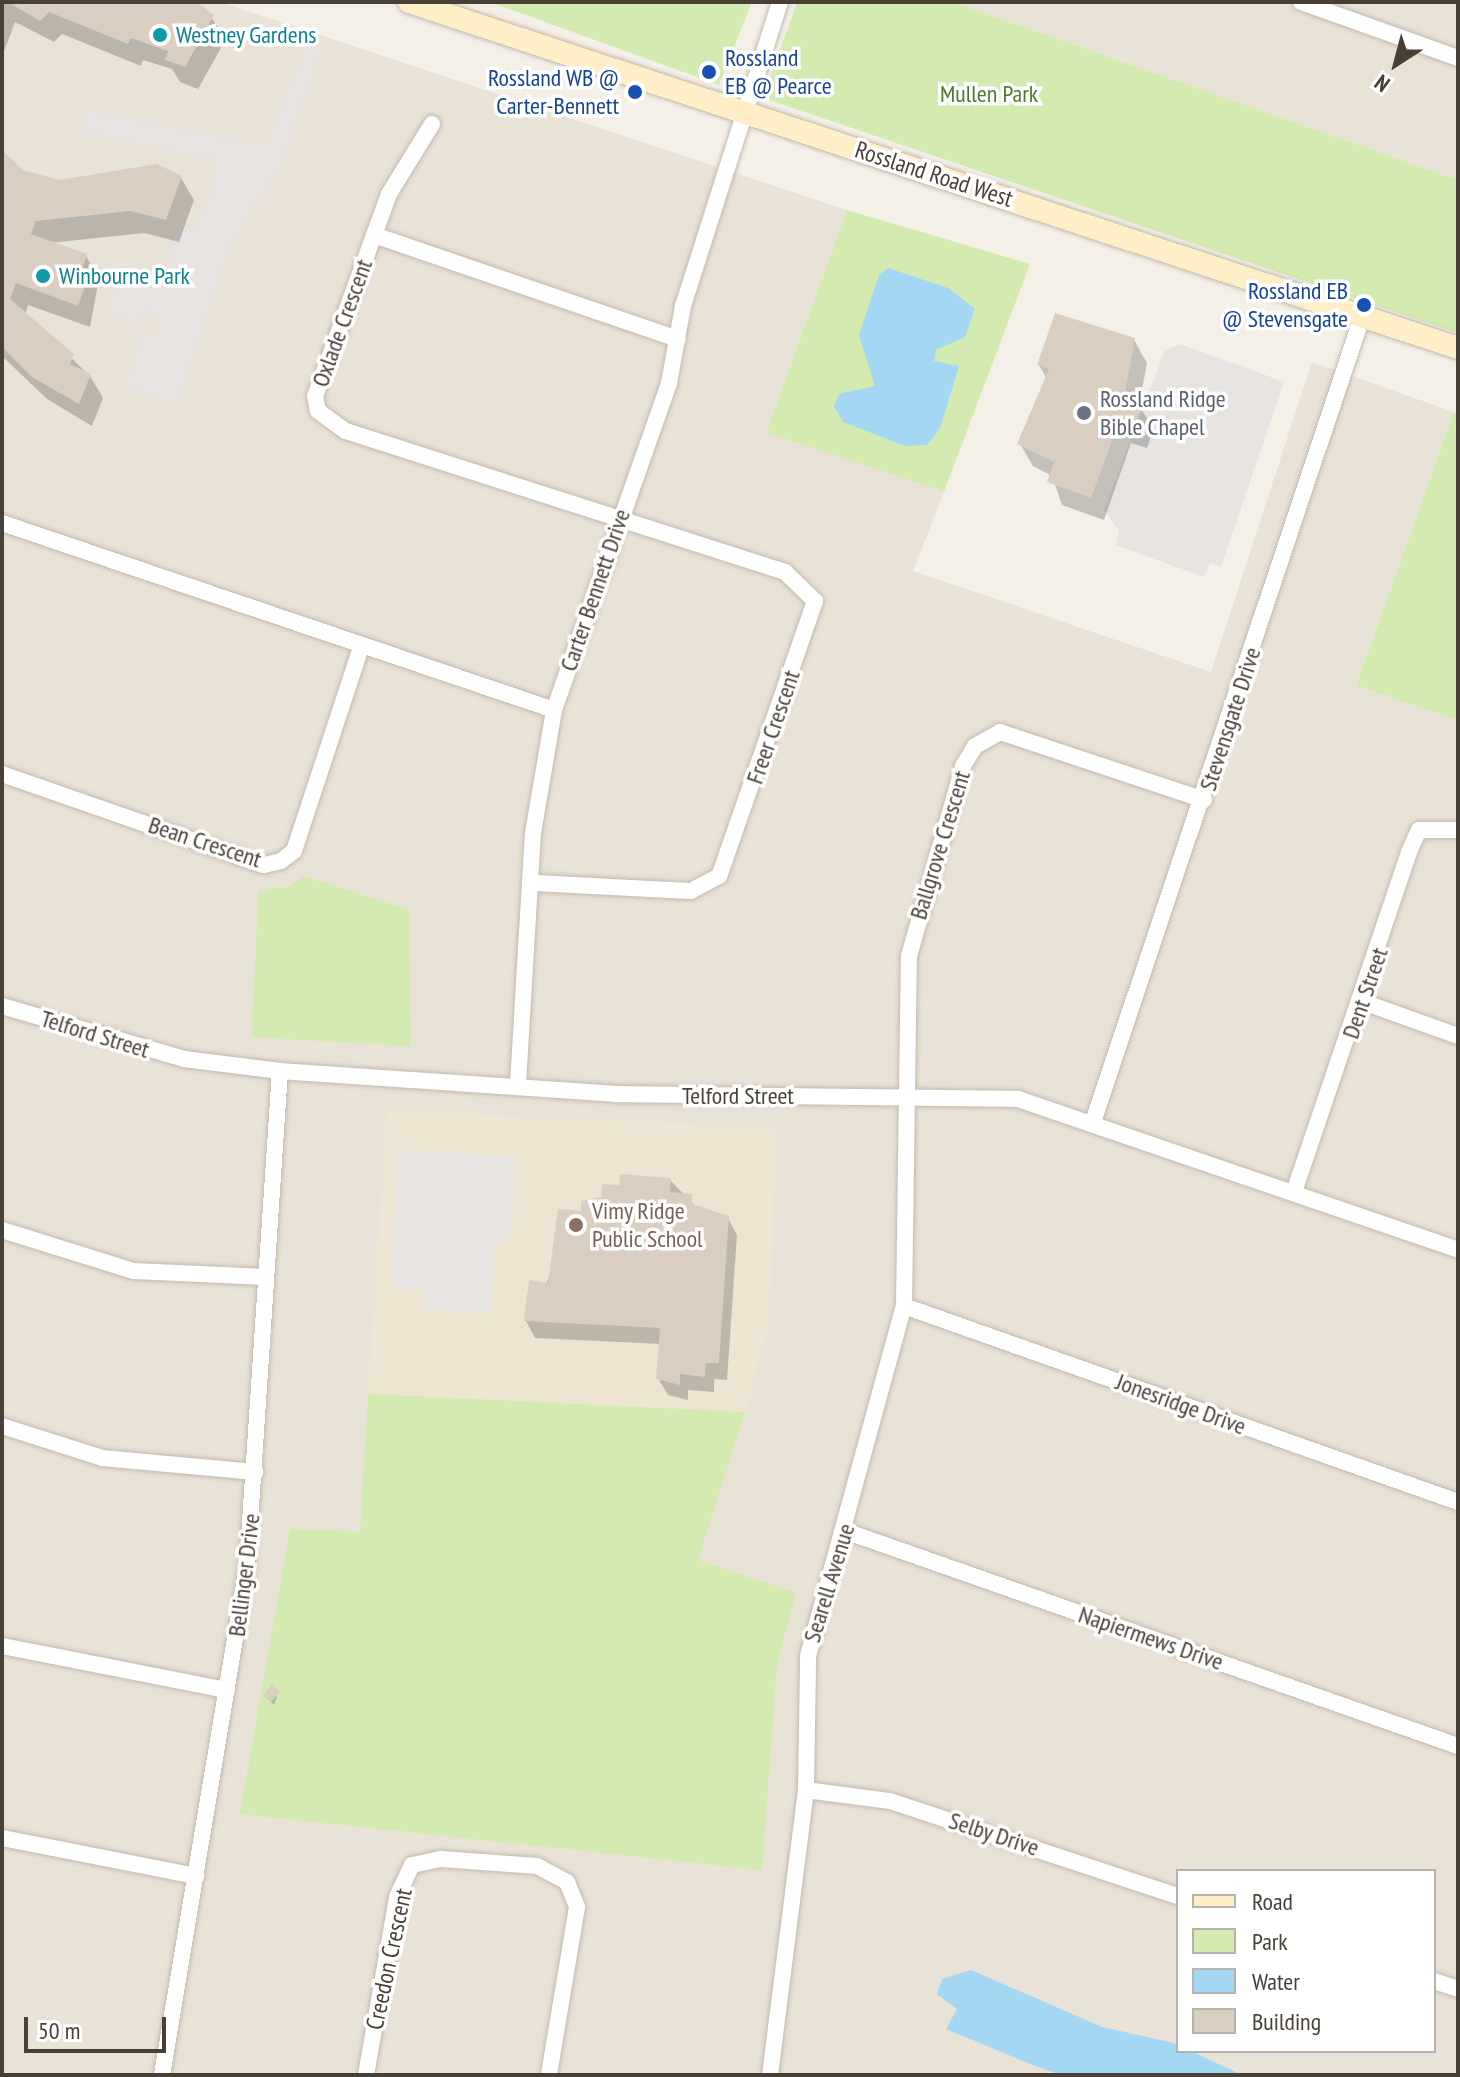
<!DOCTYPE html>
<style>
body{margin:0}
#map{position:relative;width:1460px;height:2077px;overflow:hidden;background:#f4f0e8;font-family:"PT Sans Narrow",sans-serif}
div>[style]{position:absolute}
.residential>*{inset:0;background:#e9e2d6}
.education>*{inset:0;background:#eee4d2}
.green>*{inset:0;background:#d3eab0}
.parking>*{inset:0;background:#e6e3e0}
.water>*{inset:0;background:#a3d7f3}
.shadow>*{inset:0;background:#0003}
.building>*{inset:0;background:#dacec0}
.roads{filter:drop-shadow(0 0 2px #c3baad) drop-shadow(0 0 2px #c3baad)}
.street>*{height:16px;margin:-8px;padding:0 8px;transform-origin:8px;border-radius:8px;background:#fff}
.secondary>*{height:22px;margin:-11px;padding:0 11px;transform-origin:11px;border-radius:11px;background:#ffeec8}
.dots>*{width:22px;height:22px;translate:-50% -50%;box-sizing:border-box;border:4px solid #fff;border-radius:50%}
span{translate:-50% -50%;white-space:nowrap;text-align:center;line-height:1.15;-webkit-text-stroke:7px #fff;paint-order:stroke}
.culture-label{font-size:24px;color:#0d838f}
.left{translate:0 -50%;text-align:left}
.transit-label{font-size:24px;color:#164399}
.right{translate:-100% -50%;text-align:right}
.park-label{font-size:24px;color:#4d7c27}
.street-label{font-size:24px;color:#484036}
.worship-label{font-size:24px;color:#5b616d}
.education-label{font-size:24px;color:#785e54}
.frame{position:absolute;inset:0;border:4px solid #484036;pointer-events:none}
.legend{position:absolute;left:1176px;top:1869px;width:260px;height:184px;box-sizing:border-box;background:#fff;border:2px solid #b6b3af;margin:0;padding:10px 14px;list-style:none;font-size:24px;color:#484036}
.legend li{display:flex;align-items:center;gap:16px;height:40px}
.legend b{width:40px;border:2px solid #b6b3af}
.north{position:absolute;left:1356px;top:24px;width:80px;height:80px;-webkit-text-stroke:6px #fff;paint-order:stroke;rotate:216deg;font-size:22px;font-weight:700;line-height:32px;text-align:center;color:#484036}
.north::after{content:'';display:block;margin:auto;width:28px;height:36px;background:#484036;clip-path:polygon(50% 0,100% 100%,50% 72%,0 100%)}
.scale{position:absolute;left:24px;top:2017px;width:142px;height:36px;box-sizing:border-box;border:4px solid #484036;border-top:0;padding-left:10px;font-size:24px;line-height:28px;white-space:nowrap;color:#484036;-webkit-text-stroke:6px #fff;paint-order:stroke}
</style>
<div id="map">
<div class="residential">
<i style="clip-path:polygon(evenodd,2px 2px,220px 2px,847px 210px,766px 433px,944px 492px,913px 571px,1211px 672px,1312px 362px,1454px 412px,1356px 684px,1458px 720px,1458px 2075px,2px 2075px,2px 2px,1178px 1871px,1434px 1871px,1434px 2051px,1178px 2051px,1178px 1871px)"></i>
<i style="clip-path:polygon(953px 2px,1458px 2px,1458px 180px)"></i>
</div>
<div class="education">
<i style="clip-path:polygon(387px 1111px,776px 1128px,769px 1321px,745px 1412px,368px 1394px)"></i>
</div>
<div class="green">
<i style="clip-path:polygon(490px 2px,752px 2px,719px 85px)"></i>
<i style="clip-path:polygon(797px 2px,953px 2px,1458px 180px,1458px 333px,763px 98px)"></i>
<i style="clip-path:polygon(847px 210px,1030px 264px,944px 492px,766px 433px)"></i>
<i style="clip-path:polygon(1454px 412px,1458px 414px,1458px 720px,1356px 685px)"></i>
<i style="clip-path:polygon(303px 876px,409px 910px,411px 1046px,251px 1037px,259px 890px,289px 887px)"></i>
<i style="clip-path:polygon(368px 1394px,745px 1412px,698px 1560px,796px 1593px,777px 1664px,762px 1870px,240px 1814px,290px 1529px,360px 1532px)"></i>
</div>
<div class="parking">
<i style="clip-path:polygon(308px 40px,323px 47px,280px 166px,231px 244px,177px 406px,124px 384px,143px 331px,160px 336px,161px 323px,145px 309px,141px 326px,106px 314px,121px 263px,153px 274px,149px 287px,173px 287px,177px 277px,164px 271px,179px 227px,191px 229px,217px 189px,208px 181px,217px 161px,81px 131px,86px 110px,265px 145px)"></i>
<i style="clip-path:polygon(1180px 344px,1284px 382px,1221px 567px,1210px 563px,1204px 577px,1116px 545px,1119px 530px,1104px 510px,1165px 350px)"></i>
<i style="clip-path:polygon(398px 1150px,515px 1157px,511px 1237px,494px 1245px,491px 1313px,422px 1309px,423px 1290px,391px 1289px)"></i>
</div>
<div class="water">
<i style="clip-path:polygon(888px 268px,948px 288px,975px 309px,965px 337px,936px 350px,934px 361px,959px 366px,940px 428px,927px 445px,905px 446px,843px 422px,834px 406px,839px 394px,875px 386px,859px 335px,879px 275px)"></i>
<i style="clip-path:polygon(971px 1970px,1102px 2027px,1174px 2043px,1242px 2075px,1061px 2075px,1033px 2065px,946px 2029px,957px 2009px,937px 1994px,942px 1979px)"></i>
</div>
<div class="shadow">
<i style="clip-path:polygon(2px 2px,189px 2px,204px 7px,226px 39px,198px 89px,180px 82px,172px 69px,143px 60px,141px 66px,62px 34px,54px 42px,15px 22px,2px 57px)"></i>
<i style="clip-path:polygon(2px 155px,22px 172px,59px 182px,181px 178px,194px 200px,179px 242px,144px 233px,49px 243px,86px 256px,99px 279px,90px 327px,28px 305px,25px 314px,90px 376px,103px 398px,92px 426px,47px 399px,2px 356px)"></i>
<i style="clip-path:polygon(1134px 340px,1147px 363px,1139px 406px,1154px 429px,1147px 448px,1131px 443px,1104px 520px,1062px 505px,1052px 476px,1033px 466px,1020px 444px,1047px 379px,1039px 365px)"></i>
<i style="clip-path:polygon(670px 1180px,698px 1209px,728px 1218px,737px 1235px,727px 1380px,714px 1379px,714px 1392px,688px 1390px,688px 1400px,668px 1395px,658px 1378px,661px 1344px,535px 1338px,526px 1321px,583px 1213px,621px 1187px)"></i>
<i style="clip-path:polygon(278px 1693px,274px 1705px,265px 1696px)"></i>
</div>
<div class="building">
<i style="clip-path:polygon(8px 2px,196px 2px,214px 15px,185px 67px,165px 60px,168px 51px,131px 38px,128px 44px,49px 12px,40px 21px)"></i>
<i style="clip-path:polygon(2px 150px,23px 170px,59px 180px,157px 164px,182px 176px,166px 220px,130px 211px,36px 221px,31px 234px,87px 254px,80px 275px,88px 278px,78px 306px,16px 283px,10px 299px,74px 354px,70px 364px,91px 374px,79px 404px,32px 377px,2px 347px)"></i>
<i style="clip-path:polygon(1055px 313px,1135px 338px,1124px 398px,1142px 405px,1134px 427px,1119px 421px,1091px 498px,1047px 482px,1054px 462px,1017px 444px,1049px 369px,1037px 365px)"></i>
<i style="clip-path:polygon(620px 1174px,671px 1178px,670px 1192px,692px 1194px,692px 1204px,729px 1216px,719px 1363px,706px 1363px,705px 1377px,680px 1374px,680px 1385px,656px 1379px,660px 1328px,524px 1321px,529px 1280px,548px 1283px,558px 1209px,581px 1211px,581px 1201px,601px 1197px,602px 1184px,619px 1185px)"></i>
<i style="clip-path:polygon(272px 1684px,280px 1692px,271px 1702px,263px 1696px)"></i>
</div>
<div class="roads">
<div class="street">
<i style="left:1301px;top:2px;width:167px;rotate:19.6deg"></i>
<i style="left:432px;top:124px;width:82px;rotate:121.6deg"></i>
<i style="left:389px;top:194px;width:215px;rotate:110.1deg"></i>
<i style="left:315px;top:396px;width:15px;rotate:79deg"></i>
<i style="left:318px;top:411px;width:34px;rotate:36deg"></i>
<i style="left:346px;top:431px;width:461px;rotate:17.8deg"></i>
<i style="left:785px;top:572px;width:42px;rotate:44deg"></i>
<i style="left:815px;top:601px;width:291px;rotate:109.2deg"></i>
<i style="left:719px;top:876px;width:32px;rotate:152deg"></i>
<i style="left:691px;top:891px;width:158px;rotate:-177.1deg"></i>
<i style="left:374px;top:235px;width:321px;rotate:18.9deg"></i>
<i style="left:2px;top:523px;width:583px;rotate:18.71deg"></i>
<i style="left:2px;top:774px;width:277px;rotate:19.2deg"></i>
<i style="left:264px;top:865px;width:17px;rotate:-13deg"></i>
<i style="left:281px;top:861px;width:16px;rotate:-38deg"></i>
<i style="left:294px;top:851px;width:215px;rotate:-71.8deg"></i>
<i style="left:1363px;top:1002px;width:101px;rotate:19.7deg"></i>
<i style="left:2px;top:1006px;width:190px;rotate:16.2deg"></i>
<i style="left:184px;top:1059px;width:97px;rotate:7.1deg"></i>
<i style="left:280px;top:1071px;width:338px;rotate:3.9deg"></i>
<i style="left:617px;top:1094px;width:401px;rotate:0.7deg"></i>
<i style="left:1018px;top:1099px;width:465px;rotate:18.9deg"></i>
<i style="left:518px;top:1084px;width:251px;rotate:-86.6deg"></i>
<i style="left:533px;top:833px;width:125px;rotate:-80.3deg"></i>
<i style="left:554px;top:710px;width:347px;rotate:-70.6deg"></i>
<i style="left:669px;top:383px;width:78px;rotate:-79.7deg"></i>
<i style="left:683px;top:306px;width:319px;rotate:-72.3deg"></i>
<i style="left:1093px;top:1122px;width:852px;rotate:-71.52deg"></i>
<i style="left:1294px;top:1192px;width:359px;rotate:-71.3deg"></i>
<i style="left:1409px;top:852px;width:24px;rotate:-66deg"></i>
<i style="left:1419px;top:830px;width:39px"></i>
<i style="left:2px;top:1230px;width:138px;rotate:17.3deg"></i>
<i style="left:134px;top:1271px;width:132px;rotate:2.6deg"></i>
<i style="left:904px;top:1306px;width:588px;rotate:19.48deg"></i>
<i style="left:2px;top:1426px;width:105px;rotate:17.7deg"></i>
<i style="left:102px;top:1458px;width:154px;rotate:5.2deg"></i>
<i style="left:845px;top:1531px;width:650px;rotate:19.33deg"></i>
<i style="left:2px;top:1646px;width:229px;rotate:11.1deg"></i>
<i style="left:806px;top:1790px;width:85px;rotate:7.5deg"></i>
<i style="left:890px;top:1801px;width:303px;rotate:18.3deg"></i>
<i style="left:2px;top:1838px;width:198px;rotate:11.1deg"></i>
<i style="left:1434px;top:1981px;width:25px;rotate:18deg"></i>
<i style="left:162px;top:2075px;width:515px;rotate:-80.5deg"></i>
<i style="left:247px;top:1567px;width:497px;rotate:-86.2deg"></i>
<i style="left:366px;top:2075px;width:181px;rotate:-80.1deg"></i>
<i style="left:397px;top:1897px;width:35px;rotate:-65deg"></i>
<i style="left:412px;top:1865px;width:30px;rotate:-12deg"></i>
<i style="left:441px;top:1859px;width:96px;rotate:4.2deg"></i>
<i style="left:537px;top:1866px;width:34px;rotate:28deg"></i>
<i style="left:567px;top:1882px;width:27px;rotate:68deg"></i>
<i style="left:577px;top:1907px;width:170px;rotate:99.5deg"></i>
<i style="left:770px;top:2075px;width:287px;rotate:-82.8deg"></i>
<i style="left:806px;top:1790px;width:134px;rotate:-89.1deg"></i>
<i style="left:808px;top:1656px;width:363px;rotate:-74.7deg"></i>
<i style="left:904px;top:1306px;width:350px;rotate:-89.2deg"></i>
<i style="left:909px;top:956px;width:198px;rotate:-74.1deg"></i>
<i style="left:963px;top:766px;width:23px;rotate:-59deg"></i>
<i style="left:975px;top:746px;width:29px;rotate:-29deg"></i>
<i style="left:1000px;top:732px;width:215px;rotate:18.4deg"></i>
</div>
<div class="secondary">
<i style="left:409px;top:2px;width:1105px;rotate:18.25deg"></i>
</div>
</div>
<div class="dots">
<i style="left:160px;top:35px;background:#0f9aa8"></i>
<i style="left:709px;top:72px;background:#1a4fb4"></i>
<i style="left:635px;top:92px;background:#1a4fb4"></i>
<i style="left:43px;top:276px;background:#0f9aa8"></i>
<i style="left:1364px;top:305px;background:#1a4fb4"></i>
<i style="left:1084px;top:413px;background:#6b7280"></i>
<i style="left:576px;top:1225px;background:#8d6e63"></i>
</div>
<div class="culture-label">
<span class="left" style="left:176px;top:35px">Westney Gardens</span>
<span class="left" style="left:59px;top:276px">Winbourne Park</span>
</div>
<div class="transit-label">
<span class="left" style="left:725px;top:72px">Rossland<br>EB @ Pearce</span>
<span class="right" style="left:619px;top:92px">Rossland WB @<br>Carter-Bennett</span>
<span class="right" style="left:1348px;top:305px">Rossland EB<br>@ Stevensgate</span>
</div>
<div class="park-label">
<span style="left:989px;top:94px">Mullen Park</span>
</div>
<div class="street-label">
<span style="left:934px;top:174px;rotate:18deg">Rossland Road West</span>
<span style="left:342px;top:323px;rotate:-70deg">Oxlade Crescent</span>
<span style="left:595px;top:590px;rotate:-71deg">Carter Bennett Drive</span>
<span style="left:1230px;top:719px;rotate:-72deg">Stevensgate Drive</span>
<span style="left:773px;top:727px;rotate:-71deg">Freer Crescent</span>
<span style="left:205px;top:842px;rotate:18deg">Bean Crescent</span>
<span style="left:940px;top:845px;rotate:-73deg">Ballgrove Crescent</span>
<span style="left:1365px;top:993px;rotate:-71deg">Dent Street</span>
<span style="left:95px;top:1034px;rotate:17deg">Telford Street</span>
<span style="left:738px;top:1096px">Telford Street</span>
<span style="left:1181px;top:1404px;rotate:20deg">Jonesridge Drive</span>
<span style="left:244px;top:1575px;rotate:-83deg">Bellinger Drive</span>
<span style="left:829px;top:1583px;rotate:-73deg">Searell Avenue</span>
<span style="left:1151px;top:1638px;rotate:19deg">Napiermews Drive</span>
<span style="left:994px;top:1834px;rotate:18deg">Selby Drive</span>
<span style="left:389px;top:1959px;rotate:-78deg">Creedon Crescent</span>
</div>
<div class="worship-label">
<span class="left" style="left:1100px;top:413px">Rossland Ridge<br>Bible Chapel</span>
</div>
<div class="education-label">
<span class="left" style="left:592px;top:1225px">Vimy Ridge<br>Public School</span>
</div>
<div class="frame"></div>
<ul class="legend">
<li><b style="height:10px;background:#ffeec8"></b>Road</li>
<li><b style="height:22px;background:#d3eab0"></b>Park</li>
<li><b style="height:22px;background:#a3d7f3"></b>Water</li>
<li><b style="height:22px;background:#dacec0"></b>Building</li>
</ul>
<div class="north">N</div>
<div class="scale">50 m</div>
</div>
